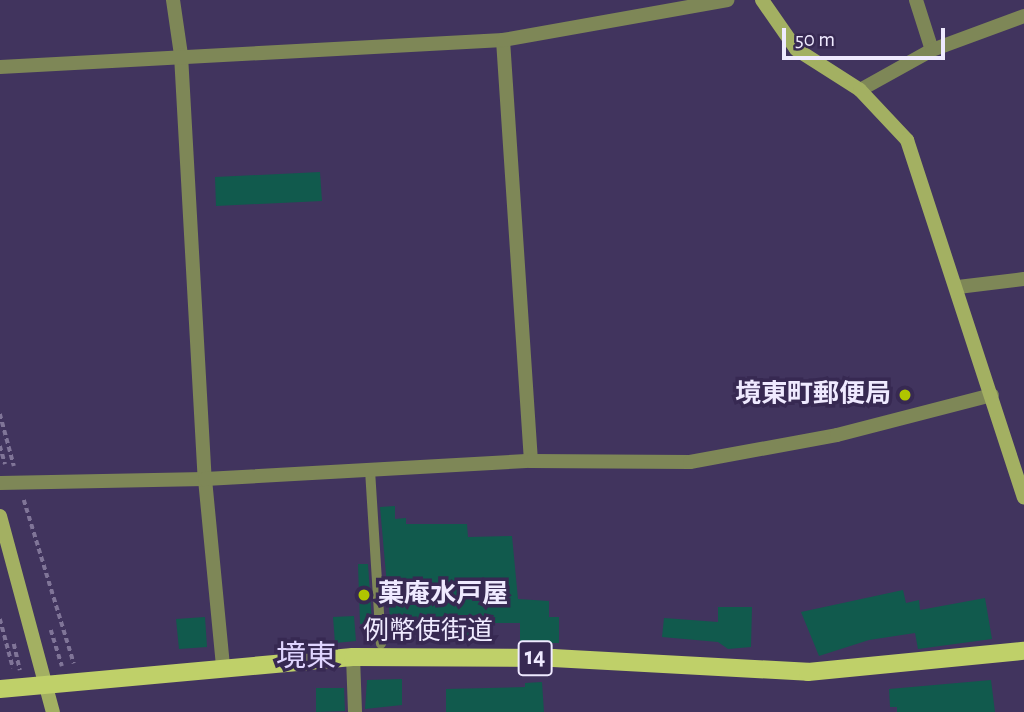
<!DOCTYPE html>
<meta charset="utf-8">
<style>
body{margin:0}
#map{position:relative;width:1024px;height:712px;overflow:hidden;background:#41345e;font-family:"Alegreya Sans","Noto Sans JP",sans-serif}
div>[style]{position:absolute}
.building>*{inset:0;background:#115a4d}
.path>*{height:3.5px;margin-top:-1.75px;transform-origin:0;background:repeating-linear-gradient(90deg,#807598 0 5px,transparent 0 8.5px)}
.lane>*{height:10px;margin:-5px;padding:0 5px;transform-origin:5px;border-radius:5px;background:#7e8757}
.street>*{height:14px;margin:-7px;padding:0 7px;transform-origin:7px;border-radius:7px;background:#7e8757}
.secondary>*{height:14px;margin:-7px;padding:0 7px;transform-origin:7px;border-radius:7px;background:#a3b062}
.primary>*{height:18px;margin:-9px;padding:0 9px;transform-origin:9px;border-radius:9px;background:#bfd069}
.dots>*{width:19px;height:19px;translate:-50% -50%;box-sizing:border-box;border:4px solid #372952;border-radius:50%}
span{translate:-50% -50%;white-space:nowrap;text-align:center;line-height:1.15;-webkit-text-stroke:7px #372952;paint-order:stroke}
.shield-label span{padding:2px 5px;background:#372952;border:2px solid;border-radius:5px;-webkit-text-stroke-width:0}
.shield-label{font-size:24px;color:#efeaff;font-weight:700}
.poi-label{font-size:26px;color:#efeaff;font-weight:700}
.right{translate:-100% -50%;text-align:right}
.left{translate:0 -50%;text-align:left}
.street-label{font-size:26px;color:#efeaff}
.quarter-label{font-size:30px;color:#e0d5ff}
.scale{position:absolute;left:782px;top:28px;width:163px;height:32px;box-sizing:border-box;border:4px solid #efeaff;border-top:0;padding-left:9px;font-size:21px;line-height:24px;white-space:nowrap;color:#efeaff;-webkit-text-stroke:5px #372952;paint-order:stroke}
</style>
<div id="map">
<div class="building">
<i style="clip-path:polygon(320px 172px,322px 201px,216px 206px,215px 177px)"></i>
<i style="clip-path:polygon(395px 506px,395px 519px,406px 518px,406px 524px,467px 524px,468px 537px,512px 536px,518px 599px,549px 601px,549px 617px,559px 617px,559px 643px,520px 643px,520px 623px,470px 623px,470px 638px,442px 639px,442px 628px,391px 630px,380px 507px)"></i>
<i style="clip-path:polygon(358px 564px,368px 564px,372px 624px,360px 624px)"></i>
<i style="clip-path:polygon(903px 590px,906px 603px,919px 600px,920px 610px,985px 598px,992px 639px,918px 649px,915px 633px,869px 640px,819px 656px,801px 612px)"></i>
<i style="clip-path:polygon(718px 607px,752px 607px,751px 647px,728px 649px,718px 642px,662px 637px,664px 618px,718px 622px)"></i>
<i style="clip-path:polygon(354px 616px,356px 641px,335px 643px,333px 617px)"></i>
<i style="clip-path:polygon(205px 617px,207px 647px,179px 649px,176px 619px)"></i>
<i style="clip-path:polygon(402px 679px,402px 705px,365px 709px,367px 680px)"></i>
<i style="clip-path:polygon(991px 680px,995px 712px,897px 712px,897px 707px,890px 707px,889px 689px)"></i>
<i style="clip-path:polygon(542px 682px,544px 712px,446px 712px,446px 689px,525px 687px,525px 683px)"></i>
<i style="clip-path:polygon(316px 688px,344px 688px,345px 711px,316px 712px)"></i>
</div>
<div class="path">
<i style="left:0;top:414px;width:54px;rotate:74.9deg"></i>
<i style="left:0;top:446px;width:19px;rotate:74deg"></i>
<i style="left:24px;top:500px;width:171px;rotate:73deg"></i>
<i style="left:0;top:619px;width:51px;rotate:75.1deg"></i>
<i style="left:51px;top:630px;width:38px;rotate:73deg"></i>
<i style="left:14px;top:644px;width:27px;rotate:77deg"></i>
</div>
<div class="lane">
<i style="left:370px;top:470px;width:174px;rotate:86.4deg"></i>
</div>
<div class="street">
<i style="left:173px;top:0;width:56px;rotate:81.7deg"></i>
<i style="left:181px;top:55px;width:425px;rotate:86.8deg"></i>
<i style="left:205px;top:479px;width:188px;rotate:84.5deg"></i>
<i style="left:916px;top:0;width:52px;rotate:72.3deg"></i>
<i style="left:503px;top:40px;width:422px;rotate:86.2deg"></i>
<i style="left:0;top:67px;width:504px;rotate:-3.07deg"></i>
<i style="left:503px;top:40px;width:228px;rotate:-10.1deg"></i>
<i style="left:860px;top:90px;width:82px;rotate:-29.1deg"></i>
<i style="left:932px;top:50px;width:98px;rotate:-20.3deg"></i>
<i style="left:958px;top:287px;width:66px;rotate:-6.9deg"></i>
<i style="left:0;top:483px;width:205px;rotate:-1.1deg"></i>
<i style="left:205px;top:479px;width:326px;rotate:-3.2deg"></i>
<i style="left:531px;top:461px;width:159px;rotate:0.4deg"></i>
<i style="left:690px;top:462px;width:149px;rotate:-10.4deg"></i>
<i style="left:837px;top:435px;width:160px;rotate:-14.5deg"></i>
<i style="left:353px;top:657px;width:55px;rotate:87.9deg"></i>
</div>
<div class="secondary">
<i style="left:762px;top:0;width:60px;rotate:55.2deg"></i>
<i style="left:796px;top:49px;width:76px;rotate:32.6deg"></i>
<i style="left:860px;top:90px;width:69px;rotate:46.8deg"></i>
<i style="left:907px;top:140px;width:376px;rotate:71.9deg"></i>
<i style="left:0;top:516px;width:203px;rotate:74.9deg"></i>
</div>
<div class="primary">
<i style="left:0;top:689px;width:354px;rotate:-5.2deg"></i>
<i style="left:353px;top:657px;width:200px;rotate:0.3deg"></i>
<i style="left:553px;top:658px;width:255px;rotate:3.1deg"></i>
<i style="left:808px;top:672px;width:217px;rotate:-5.6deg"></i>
</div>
<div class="dots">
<i style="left:905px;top:395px;background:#b0c500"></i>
<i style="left:364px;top:595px;background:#b0c500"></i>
</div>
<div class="shield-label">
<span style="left:535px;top:658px">14</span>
</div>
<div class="poi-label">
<span class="right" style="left:891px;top:395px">境東町郵便局</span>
<span class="left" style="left:378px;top:595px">菓庵水戸屋</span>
</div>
<div class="street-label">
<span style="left:428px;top:632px">例幣使街道</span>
</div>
<div class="quarter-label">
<span style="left:306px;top:657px">境東</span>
</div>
<div class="scale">50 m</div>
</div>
